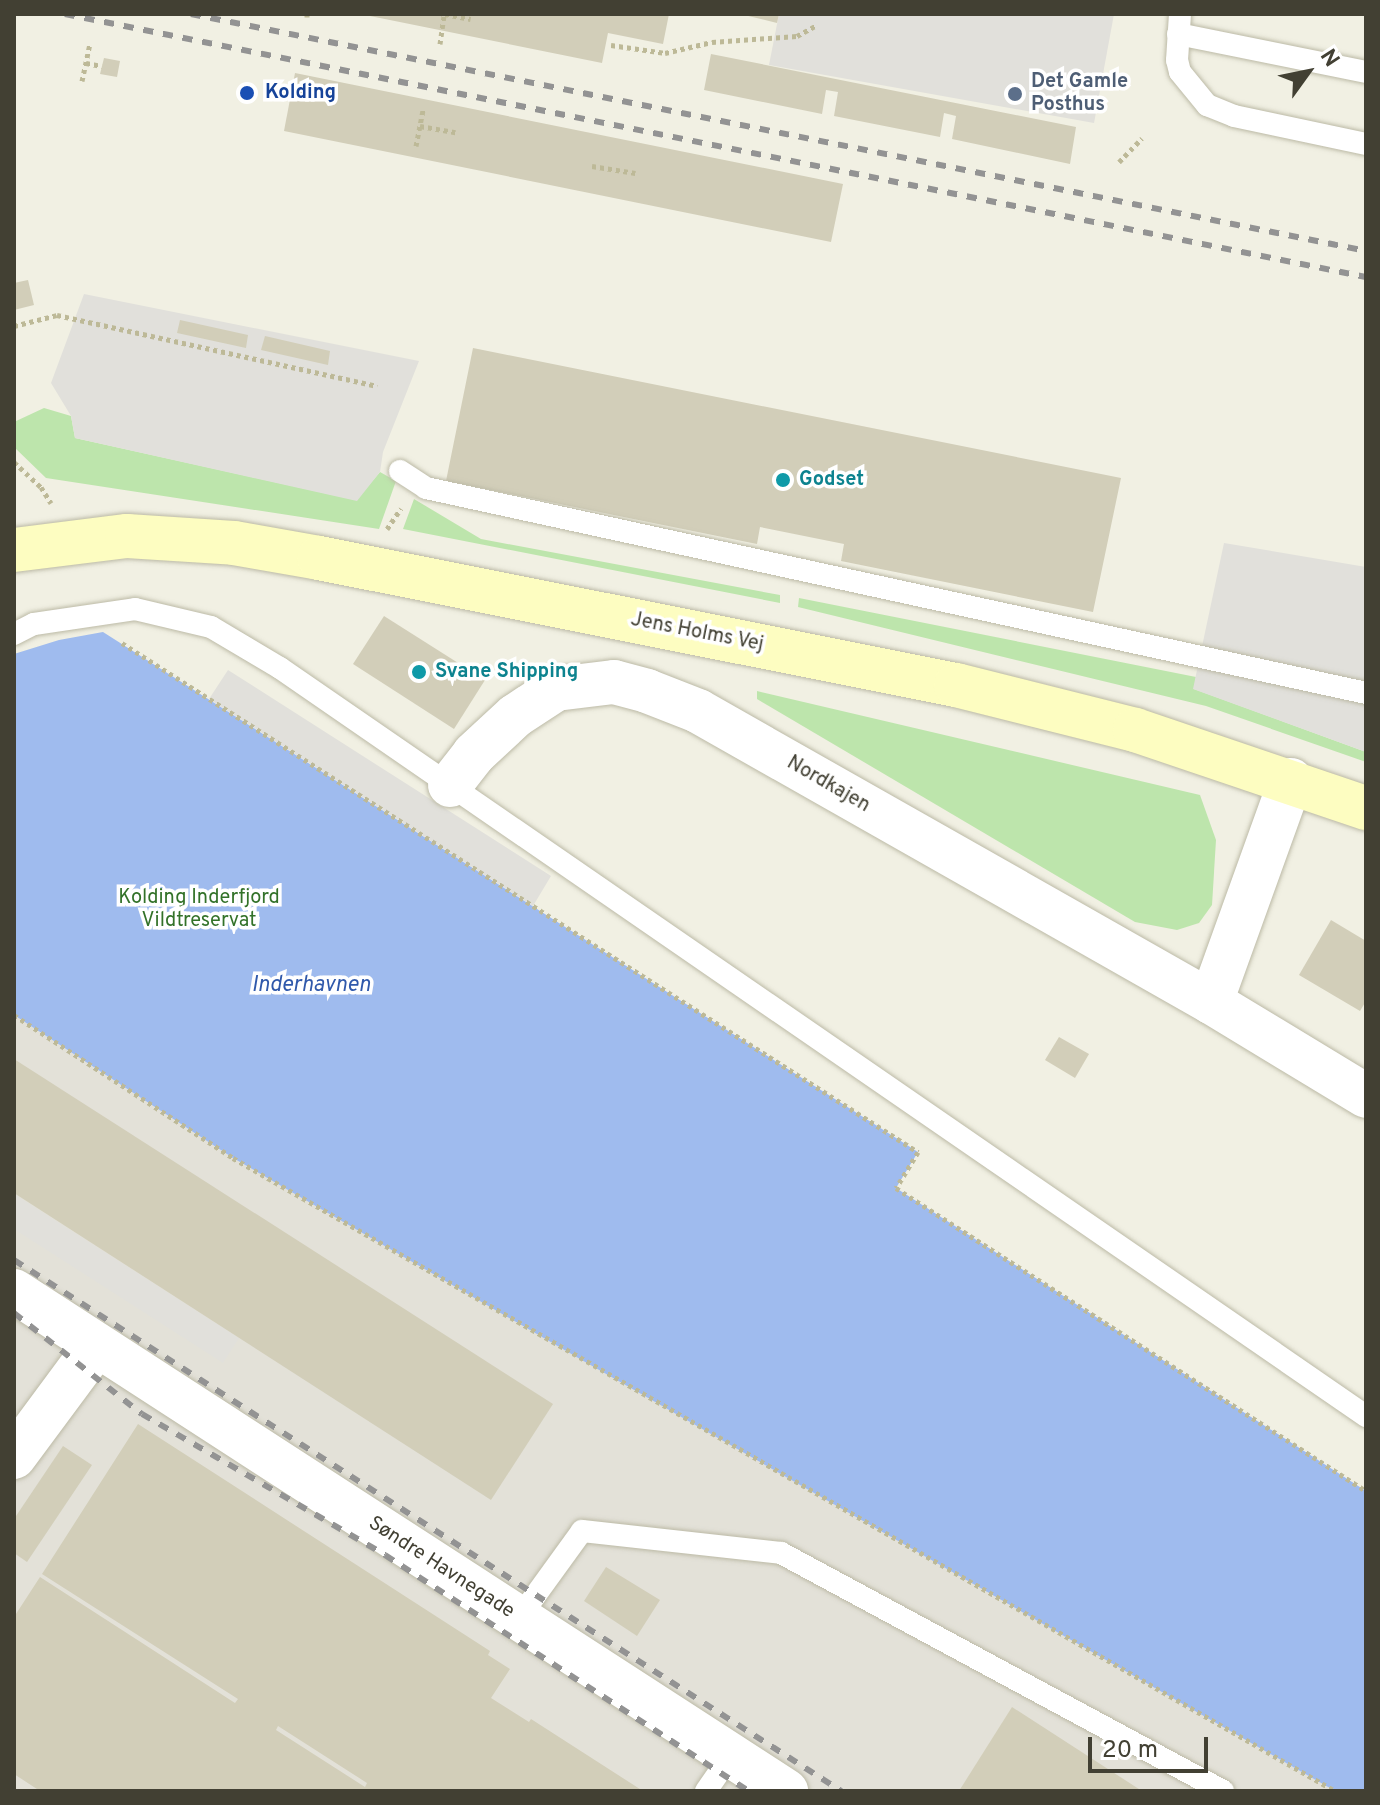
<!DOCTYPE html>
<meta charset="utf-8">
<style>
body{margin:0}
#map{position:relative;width:1380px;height:1805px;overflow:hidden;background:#f1f0e3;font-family:Overpass,sans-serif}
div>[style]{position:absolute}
.industrial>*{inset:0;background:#e3e1d8}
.green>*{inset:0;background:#bde5ac}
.parking>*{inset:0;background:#e1e0db}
.water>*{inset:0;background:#9fbbee}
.building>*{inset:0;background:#d2ceb9}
.path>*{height:5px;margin-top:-2.5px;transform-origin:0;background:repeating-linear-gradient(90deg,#bdb997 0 4px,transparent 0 8px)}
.roads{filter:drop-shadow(0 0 2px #bcbaa6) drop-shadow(0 0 2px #bcbaa6)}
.service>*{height:22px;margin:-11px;padding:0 11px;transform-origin:11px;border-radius:11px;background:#fff}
.minor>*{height:44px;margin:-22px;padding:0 22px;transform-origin:22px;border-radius:22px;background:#fff}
.secondary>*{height:44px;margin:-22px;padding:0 22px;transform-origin:22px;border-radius:22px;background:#fdfdc1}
.rail>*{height:6px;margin-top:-3px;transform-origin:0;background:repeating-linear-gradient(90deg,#939393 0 10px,transparent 0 20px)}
.dots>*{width:22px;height:22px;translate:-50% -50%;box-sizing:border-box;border:4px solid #fff;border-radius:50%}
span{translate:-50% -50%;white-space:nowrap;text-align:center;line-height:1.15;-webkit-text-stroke:7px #fff;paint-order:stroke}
.service-label{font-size:20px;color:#4e5e75;font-weight:700}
.left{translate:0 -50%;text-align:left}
.transit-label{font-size:20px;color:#164399;font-weight:700}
.culture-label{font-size:20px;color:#0d838f;font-weight:700}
.street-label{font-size:20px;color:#424033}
.park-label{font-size:20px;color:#337229}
.water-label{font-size:22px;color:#3059ab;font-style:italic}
.frame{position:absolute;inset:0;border:16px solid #424033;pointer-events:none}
.north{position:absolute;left:1268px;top:32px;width:80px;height:80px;-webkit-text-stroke:6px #fff;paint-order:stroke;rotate:57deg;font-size:22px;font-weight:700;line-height:32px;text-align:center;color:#424033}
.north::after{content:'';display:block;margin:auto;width:28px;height:36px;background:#424033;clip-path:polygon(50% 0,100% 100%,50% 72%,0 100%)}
.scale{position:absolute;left:1088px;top:1737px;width:120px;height:36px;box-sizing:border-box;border:4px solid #424033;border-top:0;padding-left:10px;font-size:24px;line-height:28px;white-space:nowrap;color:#424033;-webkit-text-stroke:6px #fff;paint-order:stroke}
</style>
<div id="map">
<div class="industrial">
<i style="clip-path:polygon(14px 1015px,233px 1158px,1335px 1791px,14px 1791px)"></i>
</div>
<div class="green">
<i style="clip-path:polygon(44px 408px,71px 416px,75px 438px,356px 500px,380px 472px,396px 481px,379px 529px,46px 478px,14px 447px,14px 422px)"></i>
<i style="clip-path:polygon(414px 499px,481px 539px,780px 595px,780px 603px,403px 529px)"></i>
<i style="clip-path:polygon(799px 598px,1196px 677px,1194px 689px,1366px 752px,1366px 762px,1206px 706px,798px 607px)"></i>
<i style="clip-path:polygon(757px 691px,1200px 795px,1216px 840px,1212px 905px,1199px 923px,1177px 930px,1135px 922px,757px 699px)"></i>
</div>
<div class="parking">
<i style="clip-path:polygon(779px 14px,1114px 14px,1094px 123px,769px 65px)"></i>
<i style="clip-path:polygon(84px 294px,419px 361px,383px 452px,380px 472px,357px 501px,75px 438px,71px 416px,51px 383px)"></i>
<i style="clip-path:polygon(1224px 543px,1366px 567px,1366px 752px,1193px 689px)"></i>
<i style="clip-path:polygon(228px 670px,551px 876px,533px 906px,209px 699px)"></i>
<i style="clip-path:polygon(14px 1194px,239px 1338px,223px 1363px,14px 1229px)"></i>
</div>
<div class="water">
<i style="clip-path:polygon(103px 632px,918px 1152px,896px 1188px,1366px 1491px,1366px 1791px,1335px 1791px,580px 1359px,233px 1158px,14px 1015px,14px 654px,59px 640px)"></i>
</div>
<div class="building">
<i style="clip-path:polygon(669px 14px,663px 44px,608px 33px,602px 63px,365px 15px)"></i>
<i style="clip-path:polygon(740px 14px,779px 14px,777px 23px)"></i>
<i style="clip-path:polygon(711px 54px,1076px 127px,1070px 164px,952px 139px,956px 116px,944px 113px,940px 137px,834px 116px,838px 92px,826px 90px,822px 114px,704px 90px)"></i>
<i style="clip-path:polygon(104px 58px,120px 61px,117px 77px,100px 74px)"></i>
<i style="clip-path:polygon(295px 73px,843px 184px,831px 242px,284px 131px)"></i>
<i style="clip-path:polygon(28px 280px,34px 305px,14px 310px,14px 283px)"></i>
<i style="clip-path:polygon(180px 320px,248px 335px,246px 348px,177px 333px)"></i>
<i style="clip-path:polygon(265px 336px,330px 351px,328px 365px,261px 350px)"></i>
<i style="clip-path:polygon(473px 348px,1121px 478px,1093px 612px,841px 561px,844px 544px,760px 527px,757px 544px,446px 481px)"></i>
<i style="clip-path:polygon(384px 616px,485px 680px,454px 729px,353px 664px)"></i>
<i style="clip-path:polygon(1331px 920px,1366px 941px,1366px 1001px,1360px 1011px,1299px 975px)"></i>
<i style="clip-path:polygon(1059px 1037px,1089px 1054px,1075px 1078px,1045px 1060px)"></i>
<i style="clip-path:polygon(14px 1059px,553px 1404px,491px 1500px,14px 1193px)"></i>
<i style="clip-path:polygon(evenodd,138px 1424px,490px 1651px,488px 1655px,510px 1669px,491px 1698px,529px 1722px,531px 1719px,643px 1791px,40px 1791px,14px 1774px,14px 1617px,40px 1577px,235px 1703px,238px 1699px,42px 1574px,138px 1424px,278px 1726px,367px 1783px,365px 1787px,276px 1730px,278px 1726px)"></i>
<i style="clip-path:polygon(63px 1446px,92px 1465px,27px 1562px,14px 1553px,14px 1519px)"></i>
<i style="clip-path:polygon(606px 1567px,660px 1600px,637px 1636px,584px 1601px)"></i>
<i style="clip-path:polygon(1012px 1707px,1142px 1791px,959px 1791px)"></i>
</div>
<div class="path">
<i style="left:445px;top:14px;width:26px;rotate:11deg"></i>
<i style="left:307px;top:17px;width:3px;rotate:-90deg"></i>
<i style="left:440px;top:44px;width:30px;rotate:-82deg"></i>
<i style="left:611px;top:45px;width:55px;rotate:8.4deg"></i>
<i style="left:665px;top:53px;width:48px;rotate:-13.2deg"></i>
<i style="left:712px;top:42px;width:85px;rotate:-4deg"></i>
<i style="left:797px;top:36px;width:23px;rotate:-29deg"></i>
<i style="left:86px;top:63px;width:16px;rotate:11deg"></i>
<i style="left:82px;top:81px;width:38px;rotate:-78deg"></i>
<i style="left:420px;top:126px;width:36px;rotate:10deg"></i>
<i style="left:416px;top:146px;width:38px;rotate:-79deg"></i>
<i style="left:1119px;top:162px;width:33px;rotate:-46deg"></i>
<i style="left:592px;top:166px;width:44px;rotate:9.2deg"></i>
<i style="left:14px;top:326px;width:44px;rotate:-14.3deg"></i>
<i style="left:57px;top:315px;width:328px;rotate:12.5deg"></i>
<i style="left:14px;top:462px;width:37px;rotate:43deg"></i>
<i style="left:41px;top:487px;width:19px;rotate:58deg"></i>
<i style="left:387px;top:529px;width:25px;rotate:-56deg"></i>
<i style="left:122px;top:643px;width:945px;rotate:32.6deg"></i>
<i style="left:918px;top:1152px;width:42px;rotate:121.4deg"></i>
<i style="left:896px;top:1188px;width:559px;rotate:32.81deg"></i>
<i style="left:14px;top:1015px;width:262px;rotate:33.1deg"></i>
<i style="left:233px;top:1158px;width:1271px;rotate:29.87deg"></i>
</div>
<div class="roads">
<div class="service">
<i style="left:1180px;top:14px;width:46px;rotate:93.7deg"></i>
<i style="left:1177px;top:60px;width:12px;rotate:76deg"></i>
<i style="left:1180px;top:72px;width:43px;rotate:50.7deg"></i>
<i style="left:1207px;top:105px;width:29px;rotate:22deg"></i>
<i style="left:1234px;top:116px;width:135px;rotate:12deg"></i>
<i style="left:1178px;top:34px;width:192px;rotate:11.4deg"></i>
<i style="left:400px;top:471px;width:31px;rotate:33deg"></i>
<i style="left:426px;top:488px;width:962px;rotate:12.3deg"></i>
<i style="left:14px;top:634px;width:22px;rotate:-27deg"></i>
<i style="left:34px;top:624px;width:102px;rotate:-8.4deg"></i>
<i style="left:135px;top:609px;width:78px;rotate:13.3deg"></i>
<i style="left:211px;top:627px;width:80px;rotate:30.7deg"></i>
<i style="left:280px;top:668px;width:1319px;rotate:34.56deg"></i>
<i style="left:519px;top:1618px;width:107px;rotate:-54.1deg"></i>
<i style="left:582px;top:1531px;width:200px;rotate:6.3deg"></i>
<i style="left:781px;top:1553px;width:502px;rotate:28.3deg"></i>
<i style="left:706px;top:1791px;width:44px;rotate:-55.2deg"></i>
</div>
<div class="minor">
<i style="left:450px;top:785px;width:39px;rotate:-52deg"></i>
<i style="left:474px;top:754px;width:56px;rotate:-42.8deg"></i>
<i style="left:515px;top:716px;width:49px;rotate:-33.4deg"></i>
<i style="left:556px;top:689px;width:58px;rotate:-6.9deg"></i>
<i style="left:614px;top:682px;width:34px;rotate:15deg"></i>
<i style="left:647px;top:691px;width:55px;rotate:21.4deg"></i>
<i style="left:698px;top:711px;width:590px;rotate:29.56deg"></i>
<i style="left:1211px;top:1002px;width:181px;rotate:31.2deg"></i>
<i style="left:1211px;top:1002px;width:236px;rotate:-70.2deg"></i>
<i style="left:14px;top:1291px;width:920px;rotate:32.93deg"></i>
<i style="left:14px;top:1457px;width:138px;rotate:-53.5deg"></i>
</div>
<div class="secondary">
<i style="left:14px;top:550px;width:114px;rotate:-7.1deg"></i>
<i style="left:127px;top:536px;width:107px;rotate:3.7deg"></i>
<i style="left:234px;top:543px;width:86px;rotate:10deg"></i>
<i style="left:319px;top:558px;width:650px;rotate:11.28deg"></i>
<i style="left:956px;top:685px;width:185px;rotate:14.1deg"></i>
<i style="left:1135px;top:730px;width:244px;rotate:18.7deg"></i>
</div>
</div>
<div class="rail">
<i style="left:65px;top:14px;width:1327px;rotate:11.43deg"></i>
<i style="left:191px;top:14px;width:1199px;rotate:11.4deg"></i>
<i style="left:14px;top:1260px;width:983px;rotate:32.7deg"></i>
<i style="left:14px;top:1313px;width:163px;rotate:38.3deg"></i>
<i style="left:142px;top:1414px;width:281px;rotate:30.1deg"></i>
<i style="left:385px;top:1555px;width:434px;rotate:33deg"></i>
</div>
<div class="dots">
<i style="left:247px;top:93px;background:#1a4fb4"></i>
<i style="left:1015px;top:94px;background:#5c6f8a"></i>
<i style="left:783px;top:480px;background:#0f9aa8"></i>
<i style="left:419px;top:672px;background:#0f9aa8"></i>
</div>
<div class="service-label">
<span class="left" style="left:1031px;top:94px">Det Gamle<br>Posthus</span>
</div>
<div class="transit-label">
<span class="left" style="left:265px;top:93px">Kolding</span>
</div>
<div class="culture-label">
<span class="left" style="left:799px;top:480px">Godset</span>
<span class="left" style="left:435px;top:672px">Svane Shipping</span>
</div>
<div class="street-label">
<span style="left:697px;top:633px;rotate:11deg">Jens Holms Vej</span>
<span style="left:828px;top:785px;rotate:30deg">Nordkajen</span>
<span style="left:441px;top:1568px;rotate:33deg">Søndre Havnegade</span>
</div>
<div class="park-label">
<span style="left:199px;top:910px">Kolding Inderfjord<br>Vildtreservat</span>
</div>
<div class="water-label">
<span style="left:311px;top:986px">Inderhavnen</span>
</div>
<div class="frame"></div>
<div class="north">N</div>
<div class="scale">20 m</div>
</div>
